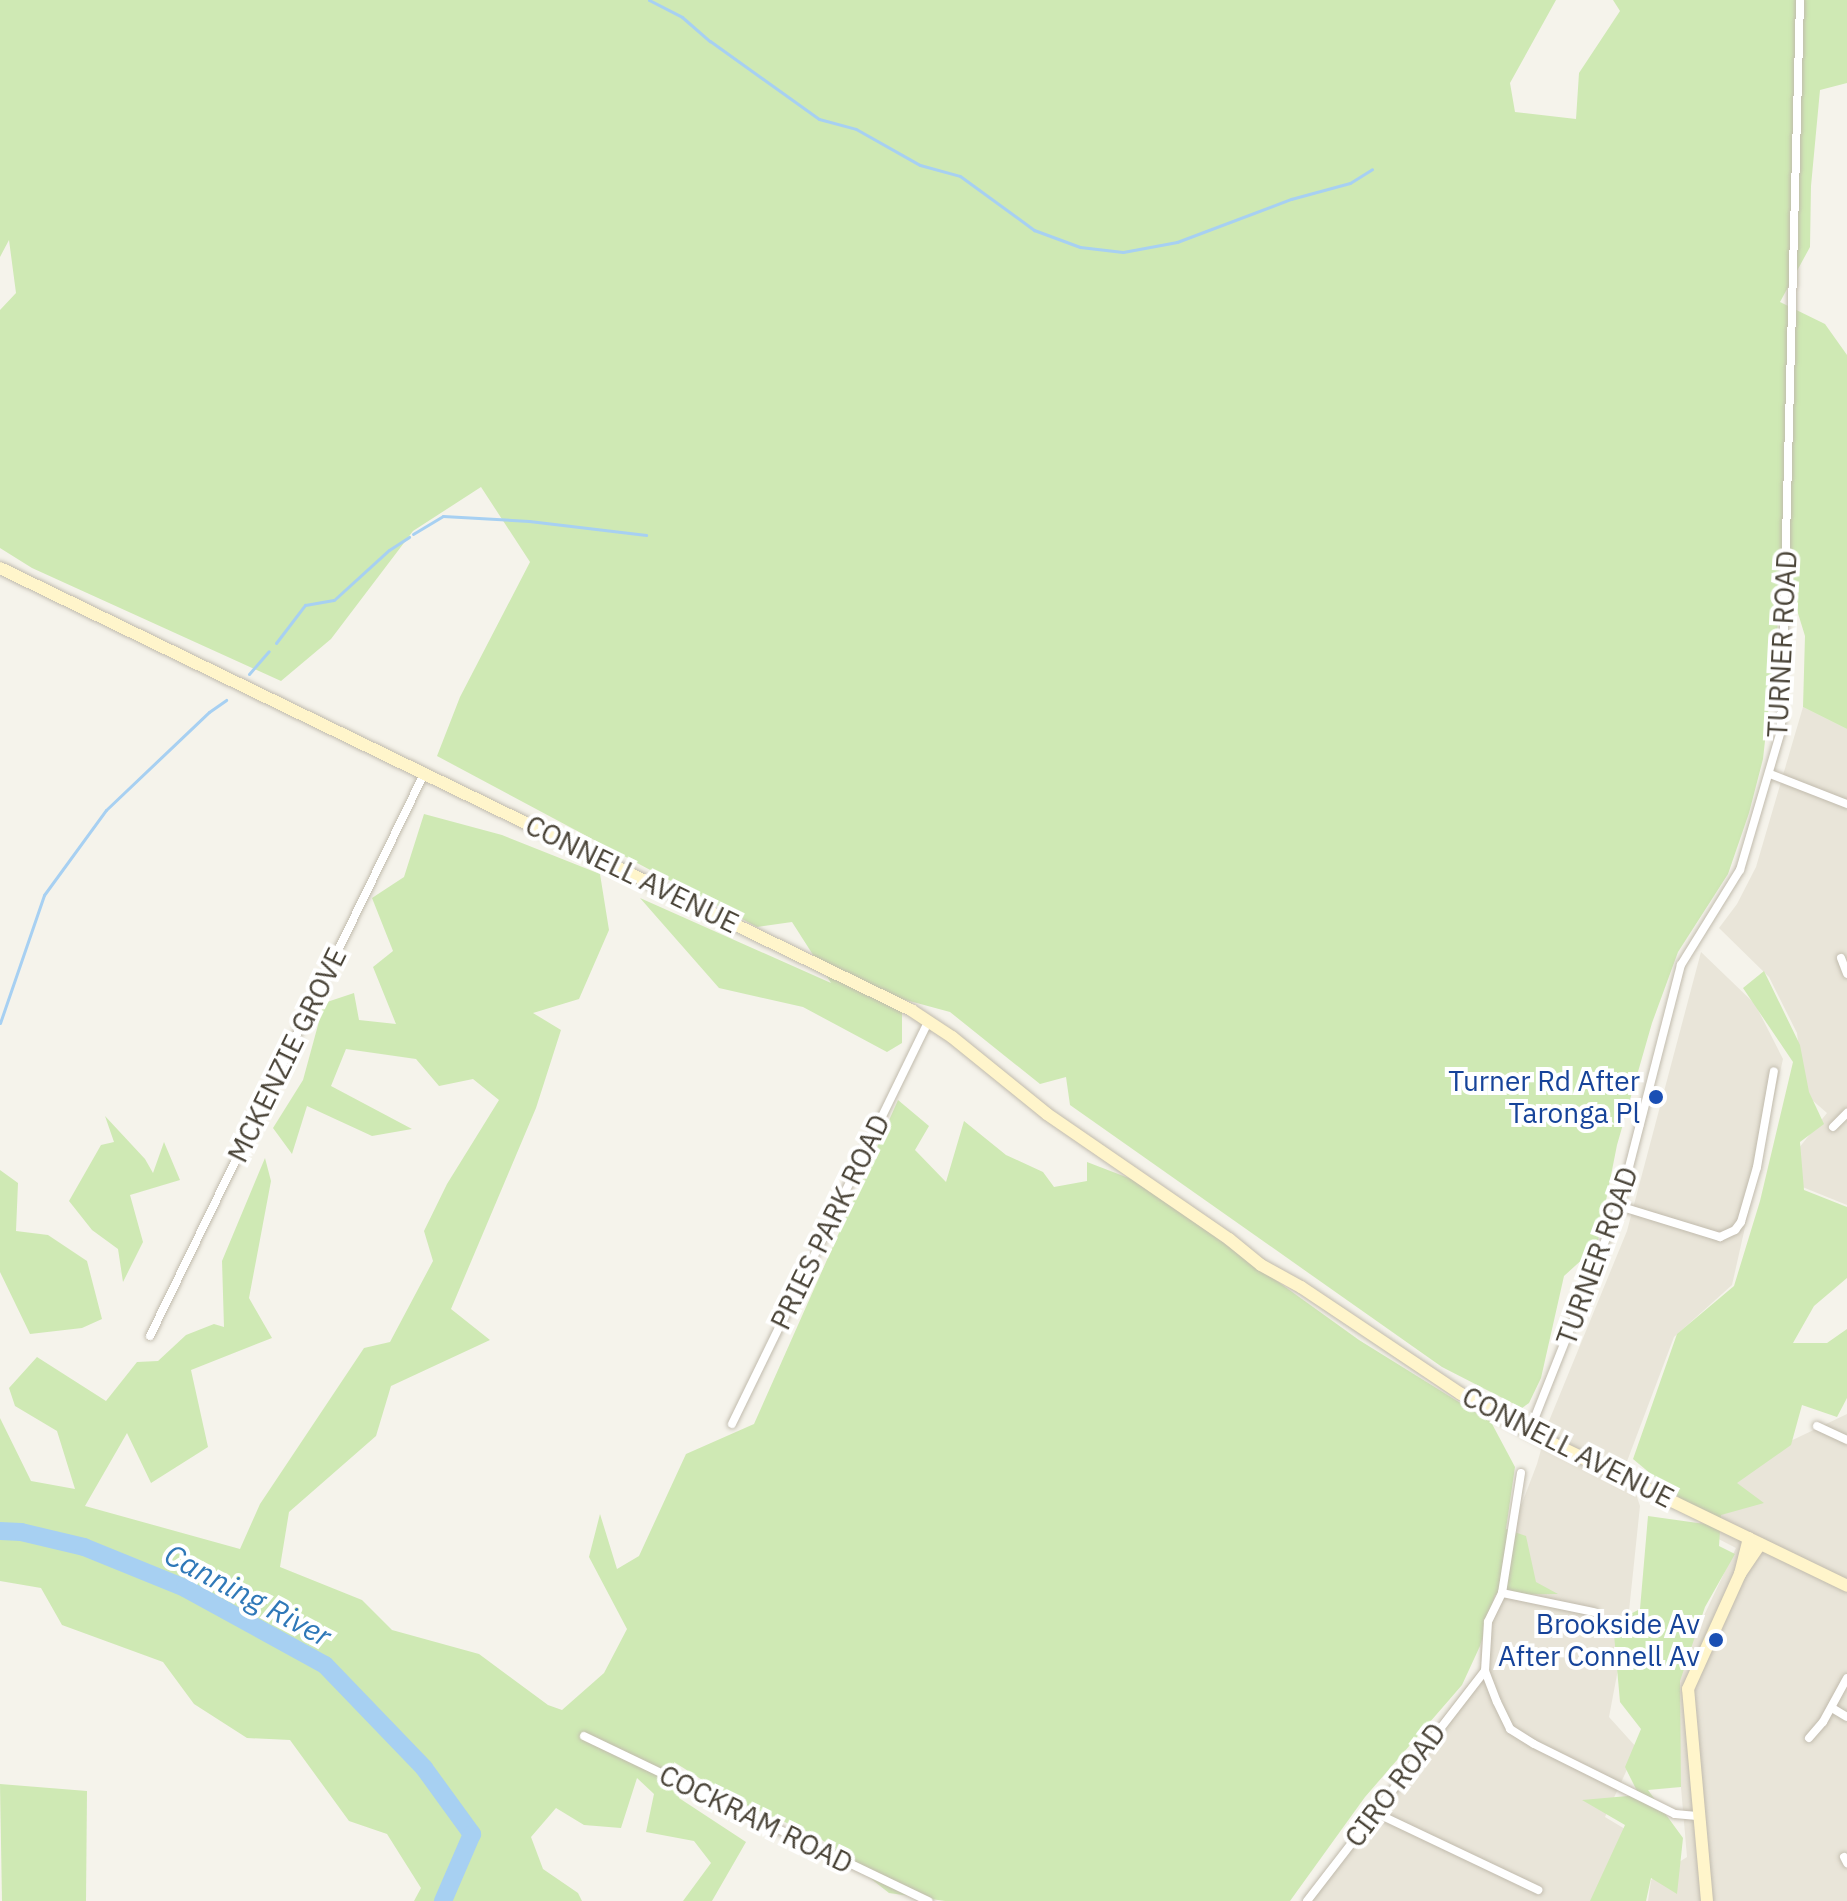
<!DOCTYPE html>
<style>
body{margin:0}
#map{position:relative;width:1847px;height:1901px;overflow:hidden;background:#f5f3eb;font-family:"IBM Plex Sans",sans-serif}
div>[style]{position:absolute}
.residential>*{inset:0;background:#e9e5d9}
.green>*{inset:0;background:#cfe9b4}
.stream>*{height:3px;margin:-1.5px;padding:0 1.5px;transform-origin:1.5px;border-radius:1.5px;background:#a7d0f2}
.river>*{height:18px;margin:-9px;padding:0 9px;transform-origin:9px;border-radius:9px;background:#a7d0f2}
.roads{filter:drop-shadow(0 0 2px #c1bbad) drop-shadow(0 0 2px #c1bbad)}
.street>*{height:8px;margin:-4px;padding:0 4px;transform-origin:4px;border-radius:4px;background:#fff}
.secondary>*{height:12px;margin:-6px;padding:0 6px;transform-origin:6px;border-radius:6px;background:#fff5cb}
.dots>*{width:22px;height:22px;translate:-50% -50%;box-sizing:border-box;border:4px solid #fff;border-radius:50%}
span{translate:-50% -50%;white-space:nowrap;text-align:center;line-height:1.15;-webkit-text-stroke:8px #fff;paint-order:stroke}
.street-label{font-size:28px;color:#4a4438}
.transit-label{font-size:28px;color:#164399}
.right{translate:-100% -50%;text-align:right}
.water-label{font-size:30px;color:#2f78b8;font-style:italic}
</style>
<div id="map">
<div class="residential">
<i style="clip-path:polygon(1803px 707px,1847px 729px,1847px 1205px,1795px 1184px,1794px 1154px,1827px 1113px,1804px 1093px,1797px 1033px,1769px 977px,1719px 928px,1737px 904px,1756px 867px)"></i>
<i style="clip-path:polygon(1701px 952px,1755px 1004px,1783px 1059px,1732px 1285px,1674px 1337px,1626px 1464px,1640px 1506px,1629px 1611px,1609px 1717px,1637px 1748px,1605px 1817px,1625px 1829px,1593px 1901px,1302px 1901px,1480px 1669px,1481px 1610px,1537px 1464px,1549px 1421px,1627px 1231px)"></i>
<i style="clip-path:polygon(1847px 1414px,1847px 1901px,1648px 1901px,1651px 1880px,1687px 1857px,1672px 1683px,1736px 1548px,1697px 1528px,1724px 1473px)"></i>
</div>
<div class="green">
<i style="clip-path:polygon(0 0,1556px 0,1510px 83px,1515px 112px,1576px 119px,1579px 73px,1620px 11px,1613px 0,1847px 0,1847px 83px,1820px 90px,1811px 186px,1810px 247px,1780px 302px,1825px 324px,1847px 355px,1847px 729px,1803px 707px,1805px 636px,1784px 568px,1763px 759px,1749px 813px,1728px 874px,1678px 952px,1652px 1023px,1617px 1145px,1597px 1246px,1564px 1276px,1541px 1378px,1529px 1403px,1522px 1408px,1442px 1367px,1070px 1105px,1066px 1077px,1040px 1084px,950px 1012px,902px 999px,902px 1043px,887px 1052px,803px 1007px,719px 988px,640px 898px,831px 983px,792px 922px,757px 927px,437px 756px,460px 697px,530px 562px,481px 487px,413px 531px,331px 639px,281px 681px,32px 568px,0 548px,0 310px,16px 293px,9px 240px,0 257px)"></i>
<i style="clip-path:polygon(424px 814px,502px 835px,600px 874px,609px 930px,579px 999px,533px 1013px,561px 1030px,536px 1108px,451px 1309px,490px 1340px,391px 1386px,376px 1436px,289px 1512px,280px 1567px,362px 1600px,392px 1630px,479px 1654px,548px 1705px,562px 1710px,604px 1673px,627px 1629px,589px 1557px,600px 1514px,617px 1569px,639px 1556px,686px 1454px,754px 1424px,898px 1100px,929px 1126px,915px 1150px,946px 1182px,964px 1121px,1006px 1155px,1043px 1172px,1054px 1187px,1087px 1181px,1087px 1162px,1139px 1182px,1359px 1340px,1491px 1422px,1515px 1467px,1506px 1529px,1526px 1536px,1536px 1582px,1558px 1594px,1495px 1595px,1480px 1646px,1462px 1685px,1365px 1797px,1290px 1901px,945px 1901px,889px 1893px,817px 1836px,734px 1800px,674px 1762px,679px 1798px,746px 1842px,712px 1901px,683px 1901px,711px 1863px,694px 1841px,646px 1832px,654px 1794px,637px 1778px,621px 1828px,584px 1825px,556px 1808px,531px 1837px,543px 1869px,578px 1893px,582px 1901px,414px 1901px,421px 1888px,387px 1834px,349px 1821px,290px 1740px,247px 1738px,194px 1704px,163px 1662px,62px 1625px,41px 1588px,0 1581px,0 1418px,31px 1481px,75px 1489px,57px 1431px,15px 1406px,9px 1388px,37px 1357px,106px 1401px,137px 1362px,158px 1361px,186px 1335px,214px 1324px,224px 1327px,222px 1261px,265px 1158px,271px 1181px,249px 1298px,272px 1338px,191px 1370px,208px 1447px,151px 1483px,127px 1433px,85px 1506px,240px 1549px,260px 1504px,364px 1348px,390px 1342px,433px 1261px,424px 1231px,447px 1184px,499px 1100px,473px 1079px,439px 1086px,416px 1059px,346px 1049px,331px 1086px,412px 1129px,372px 1136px,307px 1106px,292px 1154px,273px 1128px,303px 1080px,324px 1003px,354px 993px,359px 1020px,396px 1024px,373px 967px,393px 951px,372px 898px,404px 877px)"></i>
<i style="clip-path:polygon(1764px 971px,1800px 1045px,1809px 1092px,1824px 1124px,1800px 1142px,1804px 1190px,1847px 1207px,1847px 1278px,1814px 1306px,1793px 1343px,1827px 1343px,1847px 1329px,1847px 1398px,1837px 1417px,1802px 1405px,1791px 1445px,1737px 1483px,1764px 1503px,1721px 1515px,1719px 1546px,1735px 1554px,1705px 1607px,1680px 1681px,1681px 1787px,1648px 1790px,1683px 1838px,1677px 1894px,1651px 1878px,1646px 1901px,1590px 1901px,1625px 1825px,1582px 1800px,1639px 1795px,1625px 1767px,1641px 1729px,1620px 1702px,1613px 1623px,1640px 1609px,1648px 1516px,1712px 1525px,1633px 1459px,1677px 1334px,1734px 1286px,1760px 1201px,1793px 1062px,1743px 988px)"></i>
<i style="clip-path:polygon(105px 1116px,145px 1159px,153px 1173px,164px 1142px,180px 1180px,130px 1195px,143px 1242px,123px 1282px,118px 1249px,92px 1230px,69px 1201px,101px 1145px,114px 1142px)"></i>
<i style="clip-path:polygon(0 1170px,18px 1183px,16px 1231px,48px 1235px,87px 1261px,102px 1319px,82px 1328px,30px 1334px,0 1272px)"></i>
<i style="clip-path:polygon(0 1784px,87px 1791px,86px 1901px,2px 1901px)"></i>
</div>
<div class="stream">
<i style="left:649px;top:0;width:37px;rotate:27deg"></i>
<i style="left:682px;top:17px;width:37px;rotate:41deg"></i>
<i style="left:710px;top:41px;width:134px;rotate:35.6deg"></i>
<i style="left:819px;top:119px;width:38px;rotate:15deg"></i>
<i style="left:856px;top:129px;width:73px;rotate:29.4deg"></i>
<i style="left:920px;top:165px;width:41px;rotate:15.4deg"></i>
<i style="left:960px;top:176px;width:92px;rotate:36.1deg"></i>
<i style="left:1034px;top:230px;width:49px;rotate:20.3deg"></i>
<i style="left:1080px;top:247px;width:43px;rotate:6.6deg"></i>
<i style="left:1123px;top:252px;width:55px;rotate:-10.5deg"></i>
<i style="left:1177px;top:242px;width:122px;rotate:-20.7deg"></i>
<i style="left:1291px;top:199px;width:61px;rotate:-15.2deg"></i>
<i style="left:1350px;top:183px;width:26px;rotate:-32deg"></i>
<i style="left:413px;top:534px;width:35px;rotate:-31deg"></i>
<i style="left:443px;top:516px;width:86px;rotate:3.3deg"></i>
<i style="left:529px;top:521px;width:118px;rotate:6.8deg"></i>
<i style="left:276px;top:643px;width:48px;rotate:-52.7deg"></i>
<i style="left:305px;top:605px;width:29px;rotate:-10deg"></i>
<i style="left:334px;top:600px;width:74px;rotate:-42.3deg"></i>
<i style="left:389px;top:550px;width:24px;rotate:-33deg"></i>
<i style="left:249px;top:674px;width:30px;rotate:-49deg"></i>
<i style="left:0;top:1023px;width:135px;rotate:-71deg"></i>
<i style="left:44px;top:895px;width:105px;rotate:-53.9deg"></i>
<i style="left:106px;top:810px;width:142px;rotate:-43.6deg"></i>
<i style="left:209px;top:712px;width:21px;rotate:-35deg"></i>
</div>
<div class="river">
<i style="left:0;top:1531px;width:21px;rotate:3deg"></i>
<i style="left:21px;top:1532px;width:65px;rotate:13.4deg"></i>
<i style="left:84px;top:1547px;width:109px;rotate:22.1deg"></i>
<i style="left:185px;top:1588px;width:160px;rotate:28.8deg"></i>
<i style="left:325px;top:1665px;width:143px;rotate:46.1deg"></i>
<i style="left:424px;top:1768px;width:82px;rotate:54deg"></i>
<i style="left:472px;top:1834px;width:73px;rotate:113.4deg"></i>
</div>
<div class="roads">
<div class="street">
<i style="left:1770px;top:774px;width:83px;rotate:21.3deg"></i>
<i style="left:1841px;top:958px;width:17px;rotate:69deg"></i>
<i style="left:1833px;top:1127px;width:20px;rotate:-45deg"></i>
<i style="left:1619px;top:1206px;width:106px;rotate:17.1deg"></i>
<i style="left:1720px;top:1237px;width:17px;rotate:-25deg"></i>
<i style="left:1735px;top:1230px;width:10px;rotate:-53deg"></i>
<i style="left:1741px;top:1222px;width:57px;rotate:-73.8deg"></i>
<i style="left:1757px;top:1167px;width:97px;rotate:-80deg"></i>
<i style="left:150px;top:1336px;width:625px;rotate:-64.01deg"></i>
<i style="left:732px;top:1424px;width:449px;rotate:-64deg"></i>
<i style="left:1817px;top:1426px;width:33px;rotate:25deg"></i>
<i style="left:1529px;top:1432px;width:243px;rotate:-68.3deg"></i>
<i style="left:1619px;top:1206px;width:249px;rotate:-75.6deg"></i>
<i style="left:1681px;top:965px;width:112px;rotate:-58.2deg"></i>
<i style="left:1740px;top:870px;width:145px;rotate:-73.6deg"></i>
<i style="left:1781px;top:731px;width:731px;rotate:-88.51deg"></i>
<i style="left:1521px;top:1473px;width:121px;rotate:99deg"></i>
<i style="left:1502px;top:1593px;width:32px;rotate:116deg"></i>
<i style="left:1488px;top:1622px;width:49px;rotate:93.5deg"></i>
<i style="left:1485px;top:1671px;width:33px;rotate:69deg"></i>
<i style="left:1497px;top:1702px;width:30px;rotate:64deg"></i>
<i style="left:1510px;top:1729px;width:28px;rotate:32deg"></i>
<i style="left:1534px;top:1744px;width:157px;rotate:26.4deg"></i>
<i style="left:1675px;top:1814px;width:22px;rotate:5deg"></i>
<i style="left:1502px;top:1593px;width:94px;rotate:11.7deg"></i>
<i style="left:1832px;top:1708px;width:17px;rotate:31deg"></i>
<i style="left:584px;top:1736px;width:382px;rotate:25.6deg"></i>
<i style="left:1809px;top:1738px;width:21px;rotate:-49deg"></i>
<i style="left:1823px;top:1722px;width:50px;rotate:-61.4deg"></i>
<i style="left:1374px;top:1812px;width:182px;rotate:25.4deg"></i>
<i style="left:1844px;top:1857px;width:7px;rotate:63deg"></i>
<i style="left:1307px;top:1901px;width:291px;rotate:-52.3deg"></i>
</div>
<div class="secondary">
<i style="left:0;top:568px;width:1013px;rotate:25.88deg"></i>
<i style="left:911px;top:1010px;width:49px;rotate:33.4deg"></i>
<i style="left:952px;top:1037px;width:122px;rotate:39deg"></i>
<i style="left:1047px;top:1114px;width:221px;rotate:34.5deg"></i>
<i style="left:1229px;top:1239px;width:41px;rotate:39.1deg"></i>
<i style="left:1261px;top:1265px;width:46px;rotate:28.8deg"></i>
<i style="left:1301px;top:1287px;width:192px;rotate:33.8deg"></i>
<i style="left:1461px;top:1394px;width:78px;rotate:29.2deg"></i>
<i style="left:1529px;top:1432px;width:353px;rotate:25.8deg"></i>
<i style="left:1740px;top:1574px;width:37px;rotate:-76deg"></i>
<i style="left:1707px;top:1901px;width:213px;rotate:-95.1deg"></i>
<i style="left:1688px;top:1689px;width:126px;rotate:-65.7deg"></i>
<i style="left:1740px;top:1574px;width:36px;rotate:-56deg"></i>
</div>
</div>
<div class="dots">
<i style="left:1656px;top:1097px;background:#1a4fb4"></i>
<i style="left:1716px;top:1640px;background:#1a4fb4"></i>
</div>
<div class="street-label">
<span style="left:1782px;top:644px;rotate:-87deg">TURNER ROAD</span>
<span style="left:632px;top:874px;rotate:26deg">CONNELL AVENUE</span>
<span style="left:287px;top:1055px;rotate:-64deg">MCKENZIE GROVE</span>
<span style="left:830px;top:1222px;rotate:-64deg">PRIES PARK ROAD</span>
<span style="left:1597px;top:1256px;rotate:-70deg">TURNER ROAD</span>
<span style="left:1568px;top:1447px;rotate:27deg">CONNELL AVENUE</span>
<span style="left:1395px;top:1785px;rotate:-53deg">CIRO ROAD</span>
<span style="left:756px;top:1819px;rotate:26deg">COCKRAM ROAD</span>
</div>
<div class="transit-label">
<span class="right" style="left:1640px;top:1097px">Turner Rd After<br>Taronga Pl</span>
<span class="right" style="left:1700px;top:1640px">Brookside Av<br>After Connell Av</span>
</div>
<div class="water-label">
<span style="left:248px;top:1595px;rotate:28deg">Canning River</span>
</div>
</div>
